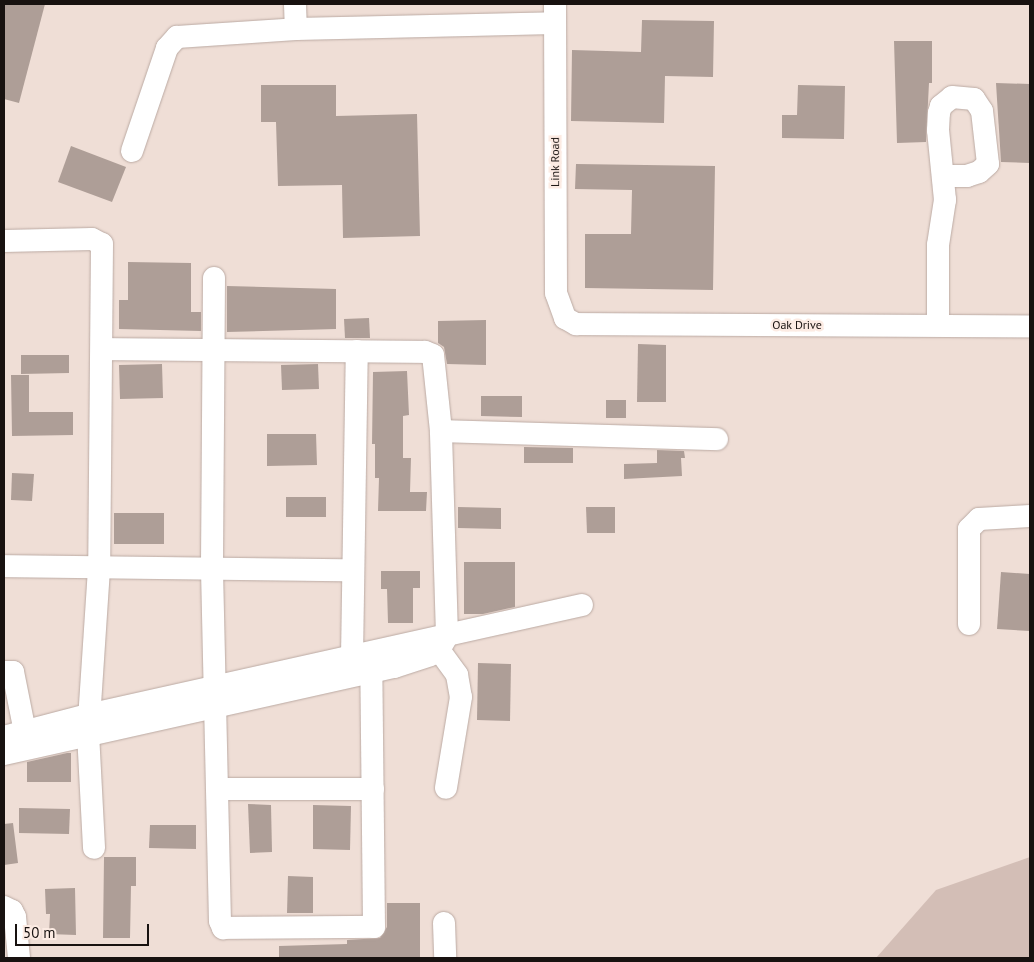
<!DOCTYPE html>
<style>
body{margin:0}
#map{position:relative;width:1034px;height:962px;overflow:hidden;background:#efded6;font-family:"PT Sans",sans-serif}
div>[style]{position:absolute}
.green>*{inset:0;background:#d3beb6}
.building>*{inset:0;background:#ae9e97}
.roads{filter:drop-shadow(0 0 1px #bbaaa3) drop-shadow(0 0 1px #bbaaa3)}
.minor>*{height:22px;margin:-11px;padding:0 11px;transform-origin:11px;border-radius:11px;background:#fff}
span{translate:-50% -50%;white-space:nowrap;text-align:center;line-height:1.15;-webkit-text-stroke:5px #fcebe3;paint-order:stroke}
.street-label{font-size:12px;color:#181210}
.frame{position:absolute;inset:0;border:5px solid #181210;pointer-events:none}
.scale{position:absolute;left:15px;top:924px;width:134px;height:22px;box-sizing:border-box;border:2px solid #181210;border-top:0;padding-left:6px;font-size:15px;line-height:18px;white-space:nowrap;color:#181210;-webkit-text-stroke:4px #fcebe3;paint-order:stroke}
</style>
<div id="map">
<div class="green">
<i style="clip-path:polygon(1030px 857px,1030px 958px,876px 958px,936px 890px)"></i>
</div>
<div class="building">
<i style="clip-path:polygon(4px 4px,45px 4px,19px 103px,4px 99px)"></i>
<i style="clip-path:polygon(642px 20px,714px 21px,713px 77px,665px 76px,664px 123px,571px 121px,572px 50px,641px 52px)"></i>
<i style="clip-path:polygon(894px 41px,932px 41px,932px 83px,929px 83px,926px 142px,897px 143px)"></i>
<i style="clip-path:polygon(996px 83px,1030px 84px,1030px 163px,1001px 162px)"></i>
<i style="clip-path:polygon(261px 85px,336px 85px,336px 116px,417px 114px,420px 236px,343px 238px,342px 185px,278px 186px,276px 122px,261px 122px)"></i>
<i style="clip-path:polygon(798px 85px,845px 86px,844px 139px,782px 138px,782px 115px,797px 115px)"></i>
<i style="clip-path:polygon(71px 146px,126px 167px,112px 202px,58px 182px)"></i>
<i style="clip-path:polygon(576px 164px,715px 166px,713px 290px,585px 288px,585px 234px,631px 234px,632px 190px,575px 189px)"></i>
<i style="clip-path:polygon(128px 262px,191px 263px,191px 312px,201px 312px,201px 331px,119px 329px,119px 300px,128px 300px)"></i>
<i style="clip-path:polygon(227px 286px,336px 289px,336px 329px,227px 332px)"></i>
<i style="clip-path:polygon(369px 318px,370px 338px,345px 338px,344px 319px)"></i>
<i style="clip-path:polygon(486px 320px,486px 365px,447px 364px,444px 347px,438px 343px,438px 321px)"></i>
<i style="clip-path:polygon(638px 344px,666px 345px,666px 402px,637px 402px)"></i>
<i style="clip-path:polygon(21px 355px,69px 355px,69px 373px,21px 374px)"></i>
<i style="clip-path:polygon(162px 364px,163px 398px,120px 399px,119px 365px)"></i>
<i style="clip-path:polygon(318px 364px,319px 389px,282px 390px,281px 365px)"></i>
<i style="clip-path:polygon(407px 371px,409px 415px,403px 416px,403px 458px,411px 458px,410px 492px,427px 492px,426px 511px,378px 511px,379px 478px,375px 478px,375px 444px,372px 444px,373px 372px)"></i>
<i style="clip-path:polygon(11px 375px,29px 375px,29px 412px,73px 412px,73px 435px,12px 436px)"></i>
<i style="clip-path:polygon(481px 396px,522px 396px,522px 417px,481px 416px)"></i>
<i style="clip-path:polygon(606px 400px,626px 400px,626px 418px,606px 418px)"></i>
<i style="clip-path:polygon(267px 434px,316px 434px,317px 465px,267px 466px)"></i>
<i style="clip-path:polygon(524px 447px,573px 448px,573px 463px,524px 463px)"></i>
<i style="clip-path:polygon(657px 450px,684px 451px,685px 458px,681px 458px,682px 476px,624px 479px,624px 464px,657px 463px)"></i>
<i style="clip-path:polygon(12px 473px,34px 474px,32px 501px,11px 500px)"></i>
<i style="clip-path:polygon(286px 497px,326px 497px,326px 517px,286px 517px)"></i>
<i style="clip-path:polygon(458px 507px,501px 508px,501px 529px,458px 528px)"></i>
<i style="clip-path:polygon(586px 507px,615px 507px,615px 533px,587px 533px)"></i>
<i style="clip-path:polygon(114px 513px,164px 513px,164px 544px,114px 544px)"></i>
<i style="clip-path:polygon(464px 562px,515px 562px,515px 607px,483px 614px,464px 614px)"></i>
<i style="clip-path:polygon(381px 571px,420px 571px,420px 588px,413px 588px,413px 623px,388px 623px,387px 589px,381px 589px)"></i>
<i style="clip-path:polygon(1001px 572px,1030px 574px,1030px 631px,997px 629px)"></i>
<i style="clip-path:polygon(478px 663px,511px 664px,510px 721px,477px 720px)"></i>
<i style="clip-path:polygon(67px 753px,71px 753px,71px 782px,27px 782px,27px 762px)"></i>
<i style="clip-path:polygon(248px 804px,271px 805px,272px 852px,250px 853px)"></i>
<i style="clip-path:polygon(313px 805px,351px 806px,350px 850px,313px 849px)"></i>
<i style="clip-path:polygon(19px 808px,70px 809px,69px 834px,19px 833px)"></i>
<i style="clip-path:polygon(13px 823px,18px 863px,4px 865px,4px 824px)"></i>
<i style="clip-path:polygon(150px 825px,196px 825px,196px 849px,149px 848px)"></i>
<i style="clip-path:polygon(104px 857px,136px 857px,136px 886px,131px 886px,130px 938px,103px 938px)"></i>
<i style="clip-path:polygon(288px 876px,313px 877px,313px 913px,287px 913px)"></i>
<i style="clip-path:polygon(75px 888px,76px 935px,49px 934px,50px 914px,46px 914px,45px 889px)"></i>
<i style="clip-path:polygon(387px 903px,420px 903px,420px 958px,279px 958px,279px 946px,347px 944px,347px 940px,380px 938px,387px 927px)"></i>
</div>
<div class="roads">
<div class="minor">
<i style="left:295px;top:4px;width:25px;rotate:88deg"></i>
<i style="left:555px;top:4px;width:289px;rotate:89.8deg"></i>
<i style="left:556px;top:293px;width:27px;rotate:70deg"></i>
<i style="left:565px;top:318px;width:13px;rotate:29deg"></i>
<i style="left:576px;top:324px;width:454px;rotate:0.3deg"></i>
<i style="left:132px;top:151px;width:109px;rotate:-71.2deg"></i>
<i style="left:167px;top:48px;width:15px;rotate:-48deg"></i>
<i style="left:177px;top:37px;width:119px;rotate:-3.8deg"></i>
<i style="left:296px;top:29px;width:259px;rotate:-1.3deg"></i>
<i style="left:4px;top:241px;width:88px;rotate:-1.3deg"></i>
<i style="left:92px;top:239px;width:11px;rotate:27deg"></i>
<i style="left:102px;top:244px;width:325px;rotate:90.5deg"></i>
<i style="left:99px;top:569px;width:164px;rotate:93.8deg"></i>
<i style="left:88px;top:733px;width:115px;rotate:87deg"></i>
<i style="left:214px;top:278px;width:292px;rotate:90.4deg"></i>
<i style="left:212px;top:570px;width:351px;rotate:88.7deg"></i>
<i style="left:220px;top:921px;width:8px;rotate:67deg"></i>
<i style="left:223px;top:928px;width:151px;rotate:-0.4deg"></i>
<i style="left:374px;top:927px;width:274px;rotate:-90.6deg"></i>
<i style="left:938px;top:325px;width:80px;rotate:-90deg"></i>
<i style="left:938px;top:245px;width:46px;rotate:-81.2deg"></i>
<i style="left:945px;top:200px;width:70px;rotate:-95.7deg"></i>
<i style="left:938px;top:130px;width:17px;rotate:-87deg"></i>
<i style="left:939px;top:113px;width:7px;rotate:-74deg"></i>
<i style="left:941px;top:106px;width:14px;rotate:-39deg"></i>
<i style="left:952px;top:97px;width:22px;rotate:5deg"></i>
<i style="left:974px;top:99px;width:14px;rotate:56deg"></i>
<i style="left:982px;top:111px;width:53px;rotate:83.5deg"></i>
<i style="left:988px;top:164px;width:12px;rotate:138deg"></i>
<i style="left:979px;top:172px;width:13px;rotate:162deg"></i>
<i style="left:967px;top:176px;width:23px;rotate:180deg"></i>
<i style="left:441px;top:431px;width:276px;rotate:1.7deg"></i>
<i style="left:4px;top:566px;width:348px;rotate:0.7deg"></i>
<i style="left:969px;top:624px;width:95px;rotate:-90deg"></i>
<i style="left:969px;top:529px;width:14px;rotate:-45deg"></i>
<i style="left:979px;top:519px;width:51px;rotate:-3.4deg"></i>
<i style="left:439px;top:650px;width:31px;rotate:54deg"></i>
<i style="left:457px;top:675px;width:22px;rotate:80deg"></i>
<i style="left:461px;top:697px;width:92px;rotate:99.4deg"></i>
<i style="left:352px;top:657px;width:306px;rotate:-89.1deg"></i>
<i style="left:4px;top:672px;width:9px"></i>
<i style="left:13px;top:672px;width:76px;rotate:78.7deg"></i>
<i style="left:4px;top:737px;width:87px;rotate:-14.7deg"></i>
<i style="left:88px;top:715px;width:506px;rotate:-12.55deg"></i>
<i style="left:4px;top:754px;width:400px;rotate:-12.6deg"></i>
<i style="left:394px;top:667px;width:38px;rotate:-18deg"></i>
<i style="left:430px;top:655px;width:10px;rotate:-29deg"></i>
<i style="left:439px;top:650px;width:16px;rotate:-60deg"></i>
<i style="left:447px;top:636px;width:205px;rotate:-91.7deg"></i>
<i style="left:441px;top:431px;width:76px;rotate:-96deg"></i>
<i style="left:433px;top:355px;width:9px;rotate:-159deg"></i>
<i style="left:425px;top:352px;width:322px;rotate:-179.5deg"></i>
<i style="left:217px;top:789px;width:156px"></i>
<i style="left:4px;top:907px;width:9px;rotate:27deg"></i>
<i style="left:12px;top:911px;width:7px;rotate:63deg"></i>
<i style="left:15px;top:917px;width:41px;rotate:84.4deg"></i>
<i style="left:444px;top:923px;width:35px;rotate:88deg"></i>
</div>
</div>
<div class="street-label">
<span style="left:555px;top:162px;rotate:-90deg">Link Road</span>
<span style="left:797px;top:325px">Oak Drive</span>
</div>
<div class="frame"></div>
<div class="scale">50 m</div>
</div>
